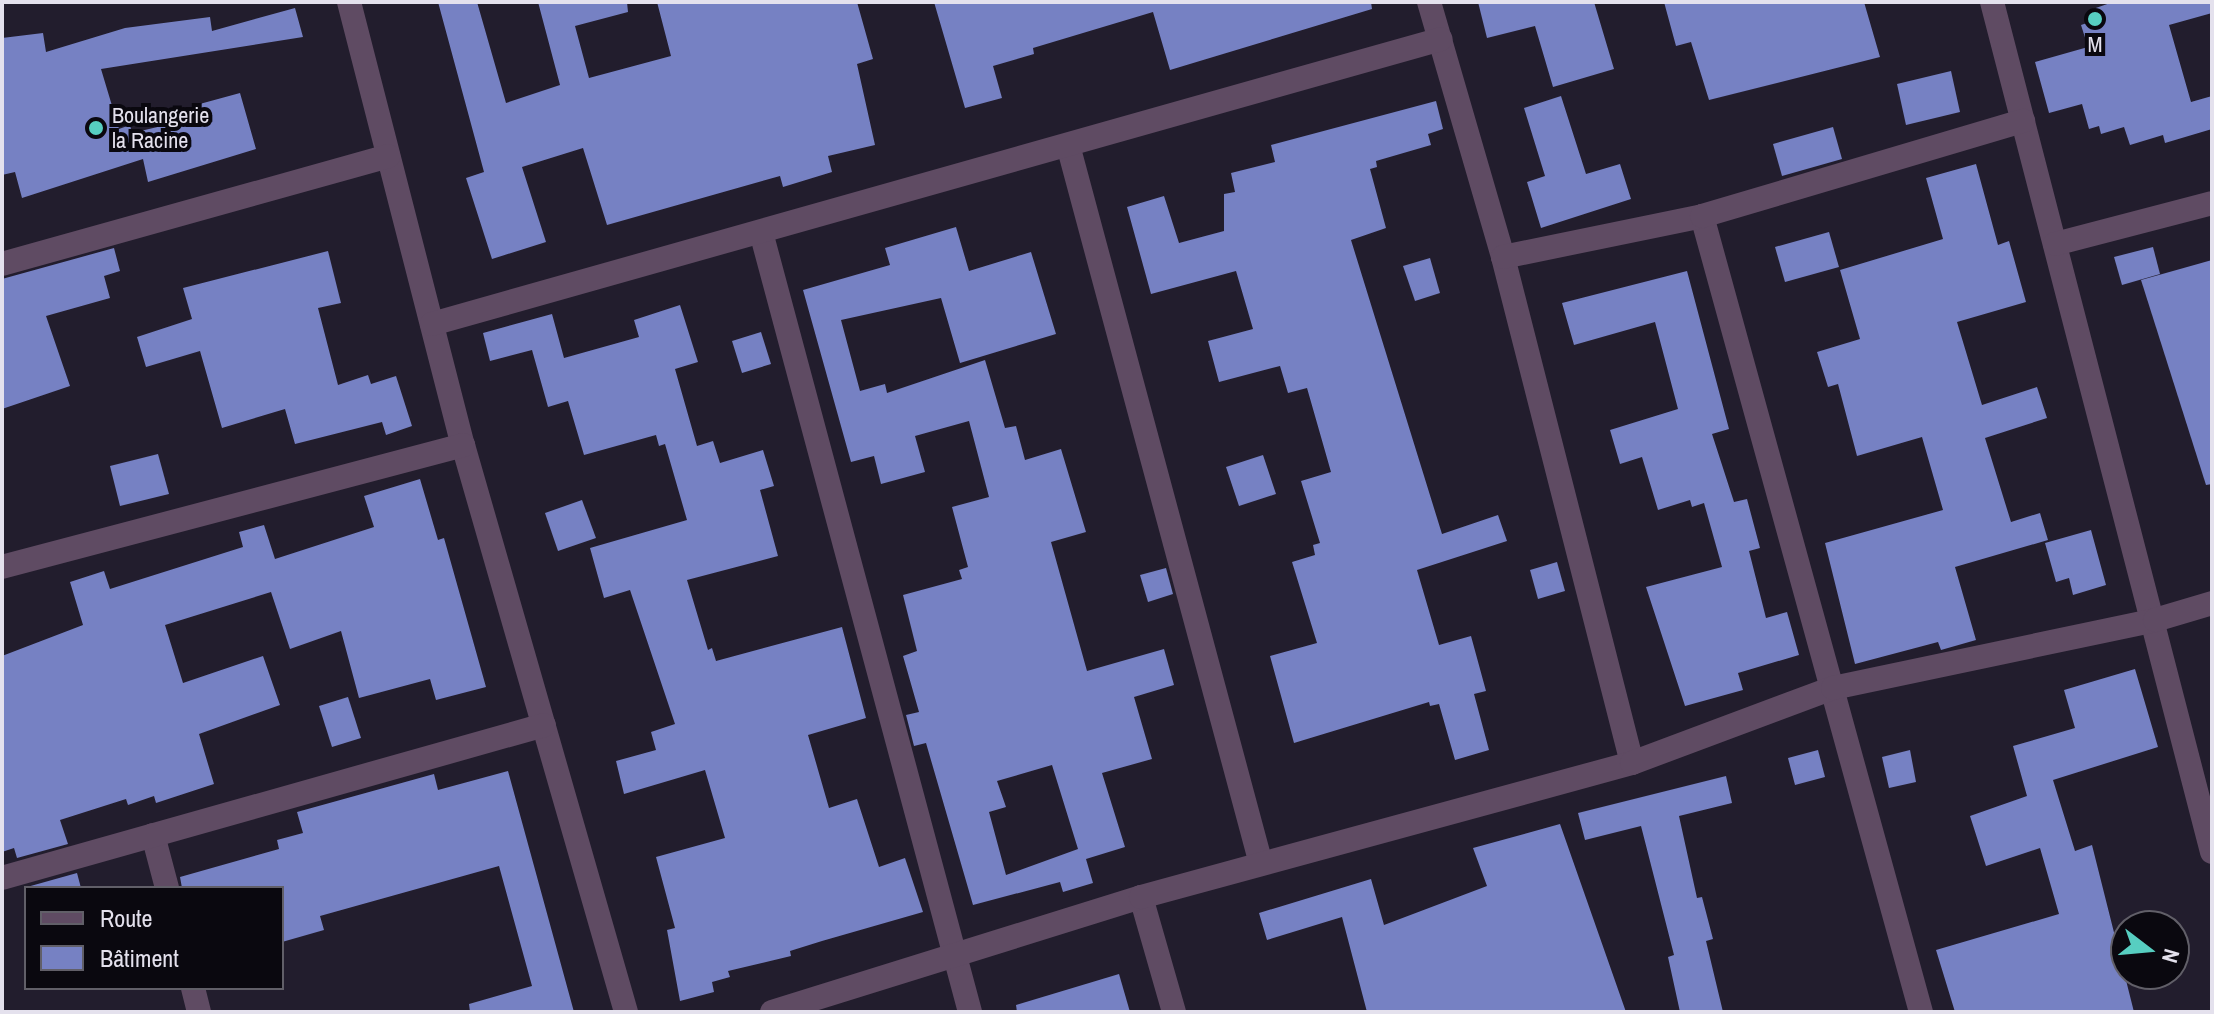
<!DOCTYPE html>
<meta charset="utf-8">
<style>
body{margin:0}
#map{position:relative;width:2214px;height:1014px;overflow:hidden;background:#221d2d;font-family:"Archivo Narrow",sans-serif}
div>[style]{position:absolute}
.building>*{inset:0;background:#7681c3}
.street>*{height:24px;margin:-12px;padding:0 12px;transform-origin:12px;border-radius:12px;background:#5f4b63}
.dots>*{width:22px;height:22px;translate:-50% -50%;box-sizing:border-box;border:4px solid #0a080f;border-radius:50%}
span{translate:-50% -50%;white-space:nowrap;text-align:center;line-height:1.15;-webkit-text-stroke:8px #0a080f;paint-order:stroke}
.poi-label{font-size:22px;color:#e4e1ed}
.left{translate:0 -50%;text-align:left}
.frame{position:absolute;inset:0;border:4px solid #e4e1ed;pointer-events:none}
.legend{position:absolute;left:24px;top:886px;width:260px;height:104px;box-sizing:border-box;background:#0a080f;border:2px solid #615f68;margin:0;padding:10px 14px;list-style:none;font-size:24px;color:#e4e1ed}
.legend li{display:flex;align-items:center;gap:16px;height:40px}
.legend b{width:40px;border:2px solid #615f68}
.north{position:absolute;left:2110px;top:910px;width:80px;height:80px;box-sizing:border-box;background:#0a080f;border:2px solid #615f68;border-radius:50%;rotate:106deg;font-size:22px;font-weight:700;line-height:32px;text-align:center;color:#e4e1ed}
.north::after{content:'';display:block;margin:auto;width:28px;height:36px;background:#57cec1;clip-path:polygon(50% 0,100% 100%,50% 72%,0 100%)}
</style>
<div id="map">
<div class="building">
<i style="clip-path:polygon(438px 2px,477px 2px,506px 103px,560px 85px,538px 2px,627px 2px,628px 12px,575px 26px,589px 78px,671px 56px,657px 2px,857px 2px,873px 59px,857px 64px,875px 145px,828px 156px,832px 172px,783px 187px,780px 176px,607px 225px,583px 148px,522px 167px,546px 242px,492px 259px,466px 178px,484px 172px)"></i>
<i style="clip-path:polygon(934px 2px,1371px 2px,1372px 9px,1170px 70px,1153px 12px,1033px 48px,1034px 54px,993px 66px,1002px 98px,965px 108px)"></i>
<i style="clip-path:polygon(1478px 2px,1594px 2px,1614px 69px,1553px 87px,1535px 26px,1487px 38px)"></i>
<i style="clip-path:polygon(1664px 2px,1864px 2px,1880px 57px,1709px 100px,1691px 42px,1676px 46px)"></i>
<i style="clip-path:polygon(2113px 2px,2212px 2px,2212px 13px,2169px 25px,2191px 102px,2212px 96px,2212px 129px,2165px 143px,2163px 135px,2130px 145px,2124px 127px,2101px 134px,2099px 126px,2089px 129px,2082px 104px,2049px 113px,2035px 62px,2088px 47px,2081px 25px,2093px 21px,2090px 10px)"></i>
<i style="clip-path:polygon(295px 8px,303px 37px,101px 69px,119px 129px,130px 125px,132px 133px,200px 117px,196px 105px,240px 93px,256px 149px,148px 182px,143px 159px,22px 198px,15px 172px,2px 175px,2px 38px,43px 33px,46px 52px,125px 28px,210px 17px,212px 31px)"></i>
<i style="clip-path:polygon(1951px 71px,1960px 112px,1906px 125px,1897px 84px)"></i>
<i style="clip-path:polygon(1561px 96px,1586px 174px,1620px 164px,1631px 199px,1541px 228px,1527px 182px,1545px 176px,1524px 108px)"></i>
<i style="clip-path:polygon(1436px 101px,1443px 129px,1428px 134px,1431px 145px,1376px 161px,1377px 167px,1370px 169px,1386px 228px,1351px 240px,1442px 534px,1498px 515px,1507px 541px,1417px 570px,1439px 645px,1471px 636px,1486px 691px,1474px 694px,1489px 750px,1455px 760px,1439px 704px,1430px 706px,1429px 702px,1294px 743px,1270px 656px,1317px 643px,1292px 562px,1315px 555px,1313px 545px,1320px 543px,1301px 481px,1331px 472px,1307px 388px,1288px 393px,1280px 366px,1219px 382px,1208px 341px,1253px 329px,1236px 271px,1151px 294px,1127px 207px,1164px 196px,1179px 243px,1224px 231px,1224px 194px,1235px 192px,1231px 173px,1275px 162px,1271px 145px)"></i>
<i style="clip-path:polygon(1833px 127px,1842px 159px,1782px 176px,1773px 144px)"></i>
<i style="clip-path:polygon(1976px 164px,1998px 245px,2009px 241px,2026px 302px,1957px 322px,1982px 405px,2037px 387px,2047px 418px,1985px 438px,2011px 522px,2040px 513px,2048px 540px,1955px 567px,1976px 640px,1941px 650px,1938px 642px,1855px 664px,1825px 543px,1943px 510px,1922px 437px,1857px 456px,1838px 384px,1828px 387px,1817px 352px,1860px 339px,1840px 270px,1943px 239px,1926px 178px)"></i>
<i style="clip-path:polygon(evenodd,956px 227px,969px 271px,1031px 252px,1056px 334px,960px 363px,941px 298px,841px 320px,860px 391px,885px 384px,887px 393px,985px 360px,1005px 428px,1016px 426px,1025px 460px,1061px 449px,1086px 532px,1051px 542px,1087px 671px,1164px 649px,1174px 685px,1134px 697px,1152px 759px,1102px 773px,1125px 847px,1086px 859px,1093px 883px,1063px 892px,1060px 882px,973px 905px,926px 743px,914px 746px,906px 715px,919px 712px,903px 656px,917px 651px,903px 595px,962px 579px,959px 570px,968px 567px,952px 507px,989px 497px,969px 421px,915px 436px,925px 472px,881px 484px,874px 456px,851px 462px,803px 290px,890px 265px,885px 248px,956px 227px,1052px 765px,1078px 849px,1006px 875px,989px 812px,1006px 807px,997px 781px,1052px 765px)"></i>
<i style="clip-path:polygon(1829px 232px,1839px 267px,1785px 282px,1775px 247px)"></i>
<i style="clip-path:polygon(2153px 247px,2160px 274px,2122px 285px,2114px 257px)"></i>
<i style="clip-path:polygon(114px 248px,120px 271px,104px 276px,110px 298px,46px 316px,70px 386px,2px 409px,2px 279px)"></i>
<i style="clip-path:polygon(328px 251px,341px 303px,318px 308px,338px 385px,368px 375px,371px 384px,396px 376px,412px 426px,386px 435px,382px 422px,295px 444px,285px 409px,222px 428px,200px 351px,146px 367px,137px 337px,192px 319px,183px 288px)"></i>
<i style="clip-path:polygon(1430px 258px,1440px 293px,1415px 301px,1403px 266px)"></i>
<i style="clip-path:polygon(2212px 260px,2212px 484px,2206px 485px,2141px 280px)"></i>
<i style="clip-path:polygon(1687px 271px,1729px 429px,1712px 434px,1734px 502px,1747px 499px,1760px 548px,1749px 551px,1766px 618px,1787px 612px,1799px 655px,1738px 673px,1743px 690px,1685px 706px,1646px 587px,1722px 567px,1704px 503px,1692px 507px,1690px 500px,1658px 510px,1642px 457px,1620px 464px,1610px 430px,1678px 409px,1655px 322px,1574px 345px,1562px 303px)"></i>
<i style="clip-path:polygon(680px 305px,698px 362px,675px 369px,697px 446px,713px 441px,720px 463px,763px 450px,774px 486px,760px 490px,778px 556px,687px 580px,708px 650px,712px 648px,716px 661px,842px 627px,866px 718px,808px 735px,829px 808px,857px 799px,879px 867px,905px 858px,923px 912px,822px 941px,790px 951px,791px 956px,728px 971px,730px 977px,712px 982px,714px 992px,680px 1001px,667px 930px,675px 928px,656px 857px,725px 838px,705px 770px,624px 794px,616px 761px,656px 750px,651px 732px,675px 724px,630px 590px,604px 598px,590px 548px,687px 520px,665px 444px,659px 446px,656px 435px,584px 455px,568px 401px,548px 407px,532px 350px,490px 361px,483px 333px,552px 314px,564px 358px,639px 337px,634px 320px)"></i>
<i style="clip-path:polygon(761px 332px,771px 364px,742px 373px,732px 341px)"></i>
<i style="clip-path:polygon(158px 454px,169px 494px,120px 506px,110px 466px)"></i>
<i style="clip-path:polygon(1263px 455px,1276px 494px,1239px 506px,1226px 467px)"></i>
<i style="clip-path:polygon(420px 479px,438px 540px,444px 538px,486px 687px,436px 700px,430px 679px,359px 698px,341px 631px,290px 649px,271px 592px,165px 625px,183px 683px,263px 656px,280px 705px,199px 734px,214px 784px,156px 803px,154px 796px,128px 805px,126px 799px,60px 820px,68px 844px,17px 858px,14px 848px,2px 852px,2px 656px,83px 625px,70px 582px,104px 571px,110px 589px,243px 547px,239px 532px,264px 525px,275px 559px,374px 527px,364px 496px)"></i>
<i style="clip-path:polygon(582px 500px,596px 538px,558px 551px,545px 513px)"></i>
<i style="clip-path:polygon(2091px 530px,2106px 585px,2073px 595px,2069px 578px,2056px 582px,2045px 543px)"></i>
<i style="clip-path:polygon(1557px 562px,1565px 591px,1538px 599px,1530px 570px)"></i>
<i style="clip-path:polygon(1166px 568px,1173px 594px,1148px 602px,1140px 575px)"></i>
<i style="clip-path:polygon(2135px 669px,2158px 747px,2053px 780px,2075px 851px,2092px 845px,2134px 1012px,1955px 1012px,1936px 950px,2059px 914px,2040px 848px,1986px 866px,1970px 816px,2027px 796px,2013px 746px,2075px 728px,2064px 690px)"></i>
<i style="clip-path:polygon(348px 697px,361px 738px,332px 747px,319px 706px)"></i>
<i style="clip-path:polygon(1818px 750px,1825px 777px,1795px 785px,1788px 758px)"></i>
<i style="clip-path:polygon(1910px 750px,1916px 782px,1889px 788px,1882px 757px)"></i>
<i style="clip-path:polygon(508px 771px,574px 1012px,470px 1012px,469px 1004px,532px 986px,499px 866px,320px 916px,324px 930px,282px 942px,282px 888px,182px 888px,180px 877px,279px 849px,277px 840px,303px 833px,297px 812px,434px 774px,438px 790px)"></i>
<i style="clip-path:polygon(1726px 776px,1732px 803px,1679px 816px,1697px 898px,1702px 897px,1713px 939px,1706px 941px,1723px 1012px,1680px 1012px,1668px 957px,1674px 955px,1641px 826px,1585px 840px,1578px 813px)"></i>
<i style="clip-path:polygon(1560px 824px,1626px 1012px,1367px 1012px,1342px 917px,1267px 940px,1259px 913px,1371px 879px,1384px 925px,1487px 886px,1473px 848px)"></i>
<i style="clip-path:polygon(77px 873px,81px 888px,27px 887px)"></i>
<i style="clip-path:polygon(1119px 974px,1130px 1012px,1017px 1012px,1016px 1005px)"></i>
</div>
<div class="street">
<i style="left:349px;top:2px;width:457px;rotate:75.6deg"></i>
<i style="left:463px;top:445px;width:590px;rotate:73.96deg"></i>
<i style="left:1429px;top:2px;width:266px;rotate:73.8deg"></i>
<i style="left:1503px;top:257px;width:522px;rotate:75.7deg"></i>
<i style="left:1992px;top:2px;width:878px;rotate:75.49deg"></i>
<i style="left:1068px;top:145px;width:744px;rotate:74.97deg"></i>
<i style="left:1702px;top:216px;width:826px;rotate:74.62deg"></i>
<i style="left:761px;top:232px;width:808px;rotate:75deg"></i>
<i style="left:2055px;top:244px;width:162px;rotate:-14.6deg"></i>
<i style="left:1503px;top:257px;width:203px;rotate:-11.6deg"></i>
<i style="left:1702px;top:216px;width:335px;rotate:-16.5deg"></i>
<i style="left:2px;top:264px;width:401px;rotate:-15.6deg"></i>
<i style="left:432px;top:324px;width:1048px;rotate:-15.77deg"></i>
<i style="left:2px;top:567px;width:477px;rotate:-14.8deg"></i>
<i style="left:153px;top:835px;width:55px;rotate:75.2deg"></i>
<i style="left:2px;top:878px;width:563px;rotate:-15.76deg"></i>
<i style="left:1141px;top:897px;width:120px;rotate:74deg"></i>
<i style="left:193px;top:988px;width:25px;rotate:76deg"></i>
<i style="left:772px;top:1012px;width:387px;rotate:-17.3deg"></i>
<i style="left:1141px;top:897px;width:509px;rotate:-15.26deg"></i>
<i style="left:1632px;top:763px;width:215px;rotate:-20.5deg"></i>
<i style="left:1833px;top:688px;width:329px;rotate:-11.9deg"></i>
<i style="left:2155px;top:620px;width:59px;rotate:-16.6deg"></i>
</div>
<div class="dots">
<i style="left:2095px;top:19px;background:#57cec1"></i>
<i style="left:96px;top:128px;background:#57cec1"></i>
</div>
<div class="poi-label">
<span style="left:2095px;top:45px">M</span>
<span class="left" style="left:112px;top:128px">Boulangerie<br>la Racine</span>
</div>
<div class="frame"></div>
<ul class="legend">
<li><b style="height:10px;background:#5f4b63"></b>Route</li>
<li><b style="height:22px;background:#7681c3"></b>Bâtiment</li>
</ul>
<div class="north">N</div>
</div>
